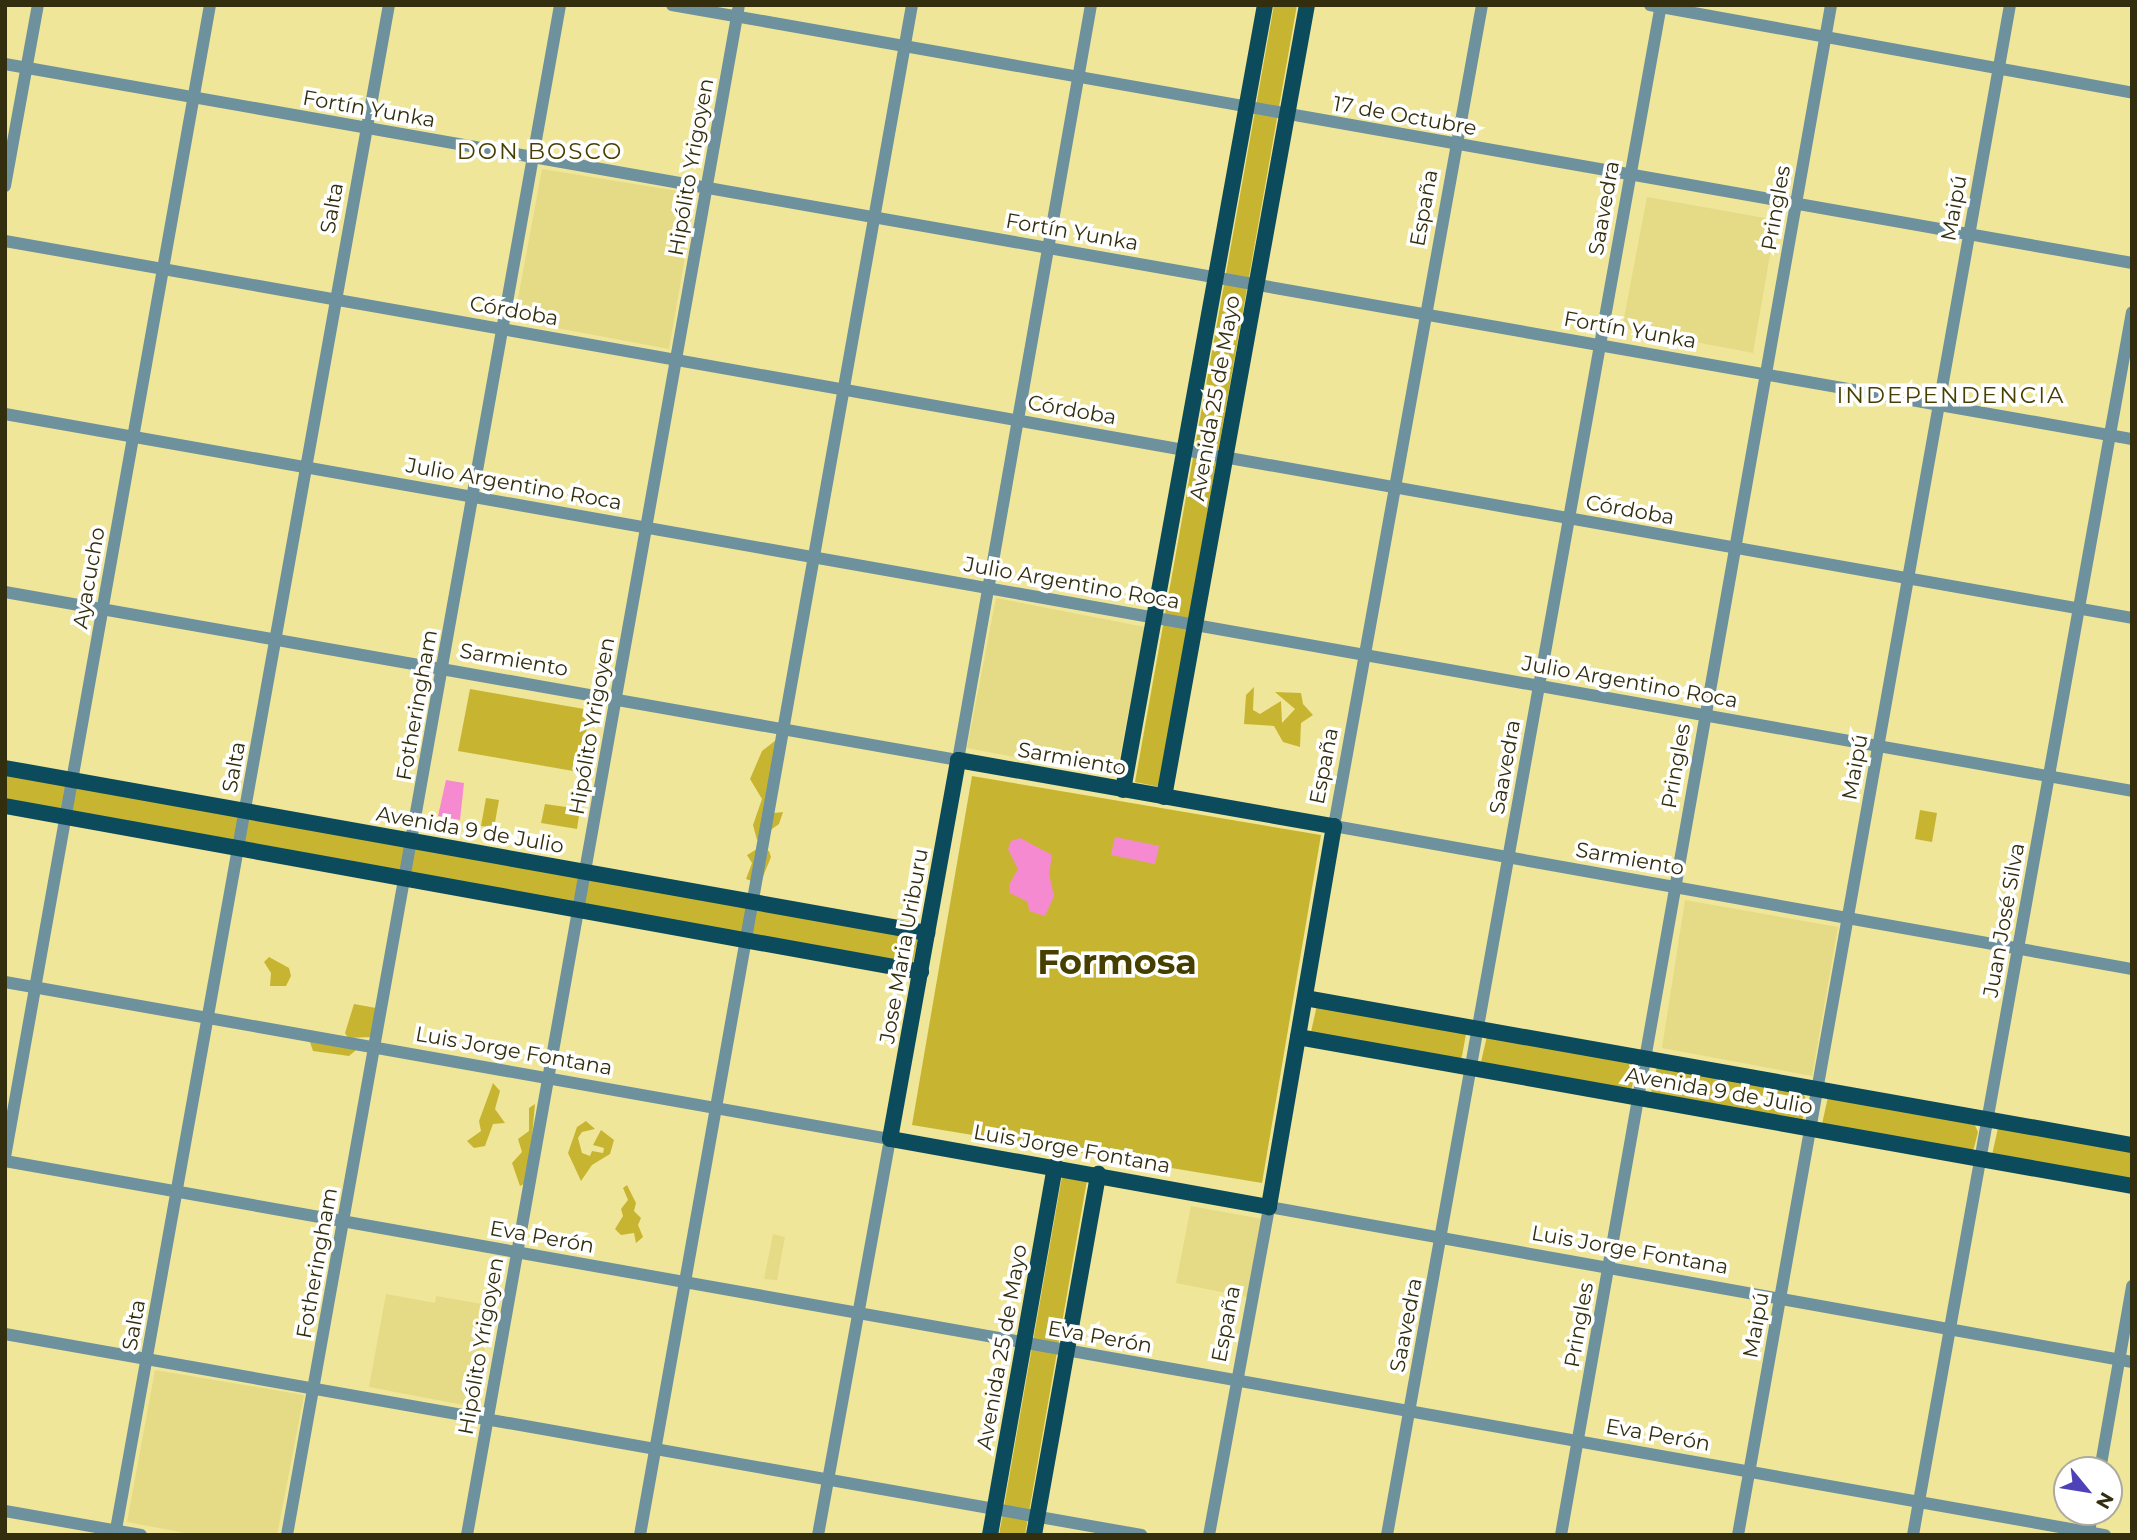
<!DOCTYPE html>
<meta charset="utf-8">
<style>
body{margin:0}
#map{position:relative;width:2137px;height:1540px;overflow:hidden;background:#f0e699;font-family:Montserrat,sans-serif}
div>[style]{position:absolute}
.built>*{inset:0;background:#e5da85}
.green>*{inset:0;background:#c7b532}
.water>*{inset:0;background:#f68ad1}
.minor>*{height:12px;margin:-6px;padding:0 6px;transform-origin:6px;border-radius:6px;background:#6d919d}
.major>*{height:16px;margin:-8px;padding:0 8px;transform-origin:8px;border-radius:8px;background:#0b4b5c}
span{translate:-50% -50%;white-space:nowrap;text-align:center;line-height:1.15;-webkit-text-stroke:7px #fff;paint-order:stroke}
.street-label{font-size:21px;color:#332e0e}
.neighbourhood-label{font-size:23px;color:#473f00;letter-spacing:2px}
.town-label{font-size:35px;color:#473f00;font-weight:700}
.frame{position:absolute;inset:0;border:7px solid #332e0e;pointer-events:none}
.north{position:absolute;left:2053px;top:1456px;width:70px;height:70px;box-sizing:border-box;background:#fff;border:2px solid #adab9f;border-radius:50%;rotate:120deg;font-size:19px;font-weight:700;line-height:28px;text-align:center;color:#332e0e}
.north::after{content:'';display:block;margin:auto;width:24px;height:32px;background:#4f42b9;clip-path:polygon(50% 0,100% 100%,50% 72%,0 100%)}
</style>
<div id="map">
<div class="built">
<i style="clip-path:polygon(542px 169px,696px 194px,669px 349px,514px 320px)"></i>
<i style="clip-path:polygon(1647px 197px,1776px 220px,1753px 353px,1622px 328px)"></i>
<i style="clip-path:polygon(996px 598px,1145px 627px,1116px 776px,967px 748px)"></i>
<i style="clip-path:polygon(1685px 900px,1838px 927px,1812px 1076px,1662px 1048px)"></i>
<i style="clip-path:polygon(1191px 1206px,1262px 1219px,1247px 1297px,1176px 1283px)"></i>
<i style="clip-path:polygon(773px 1234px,785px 1237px,777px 1280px,764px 1279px)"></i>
<i style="clip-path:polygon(386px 1294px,435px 1303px,436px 1296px,493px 1306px,474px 1407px,369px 1387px)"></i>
<i style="clip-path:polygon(155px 1370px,304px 1395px,277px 1535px,196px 1535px,127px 1522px)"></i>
</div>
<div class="green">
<i style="clip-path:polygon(1274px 5px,1297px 5px,1159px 787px,1135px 782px)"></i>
<i style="clip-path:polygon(1254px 687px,1253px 710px,1260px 714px,1281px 701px,1282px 723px,1295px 709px,1275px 692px,1301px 693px,1303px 704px,1313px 715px,1301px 723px,1300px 747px,1283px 742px,1274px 726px,1244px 724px,1246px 695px)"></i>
<i style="clip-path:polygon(470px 689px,590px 710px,579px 772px,458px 751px)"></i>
<i style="clip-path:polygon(776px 740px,774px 813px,783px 812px,779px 824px,757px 840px,753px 825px,762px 799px,750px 779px,762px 751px)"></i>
<i style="clip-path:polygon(5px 774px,918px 938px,913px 963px,5px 800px)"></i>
<i style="clip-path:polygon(972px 776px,1321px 835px,1262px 1183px,912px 1125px)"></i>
<i style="clip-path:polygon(486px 798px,499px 800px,494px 828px,481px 826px)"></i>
<i style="clip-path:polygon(545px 804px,580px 809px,577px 829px,541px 823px)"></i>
<i style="clip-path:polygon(1920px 810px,1937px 813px,1932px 842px,1915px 839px)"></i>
<i style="clip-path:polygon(757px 849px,769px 851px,771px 857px,760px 884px,746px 879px,752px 863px,747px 855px)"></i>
<i style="clip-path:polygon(269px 957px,289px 968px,291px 976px,286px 986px,270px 986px,271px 973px,264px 962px)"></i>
<i style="clip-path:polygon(354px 1004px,376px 1008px,371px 1037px,348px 1038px,345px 1033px)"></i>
<i style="clip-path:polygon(1317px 1005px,1466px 1034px,1462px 1056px,1460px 1061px,1311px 1032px)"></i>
<i style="clip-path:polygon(1487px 1036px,1636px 1064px,1632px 1087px,1630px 1091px,1481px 1062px)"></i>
<i style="clip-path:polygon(309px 1039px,356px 1049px,356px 1050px,349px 1056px,313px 1051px)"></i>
<i style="clip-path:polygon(1657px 1067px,1802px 1090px,1807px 1102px,1803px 1118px,1800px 1122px,1651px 1093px)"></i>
<i style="clip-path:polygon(493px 1083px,500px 1091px,495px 1109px,505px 1123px,493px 1124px,485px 1146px,474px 1148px,467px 1141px,481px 1131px,479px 1121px)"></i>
<i style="clip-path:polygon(1828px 1097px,1973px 1121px,1978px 1132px,1974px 1148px,1971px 1153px,1822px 1124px)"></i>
<i style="clip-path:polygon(535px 1104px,528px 1182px,520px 1186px,512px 1163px,522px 1152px,518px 1139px,529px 1131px,529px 1108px)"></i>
<i style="clip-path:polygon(586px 1121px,595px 1129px,582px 1132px,578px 1138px,582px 1153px,590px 1156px,592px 1151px,603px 1153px,604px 1148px,593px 1145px,601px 1130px,614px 1140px,610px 1154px,592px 1165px,581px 1181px,568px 1153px,577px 1127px)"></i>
<i style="clip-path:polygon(1998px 1128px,2132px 1150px,2132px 1183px,1992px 1155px)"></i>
<i style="clip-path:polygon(1062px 1176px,1087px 1180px,1025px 1535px,999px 1535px)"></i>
<i style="clip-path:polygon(627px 1185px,636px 1203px,634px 1211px,641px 1218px,638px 1225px,643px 1237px,636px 1243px,634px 1233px,621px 1235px,615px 1229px,623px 1216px,621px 1209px,628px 1200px,623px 1188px)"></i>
</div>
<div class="water">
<i style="clip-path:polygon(446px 780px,464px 783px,460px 820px,438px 816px)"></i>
<i style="clip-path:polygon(1115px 837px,1159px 846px,1155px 864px,1111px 855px)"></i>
<i style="clip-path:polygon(1020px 838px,1052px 855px,1049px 874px,1054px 896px,1045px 916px,1029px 911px,1028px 902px,1010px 893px,1009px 885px,1018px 869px,1008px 849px,1011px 841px)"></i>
</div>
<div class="minor">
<i style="left:672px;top:5px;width:1483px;rotate:10.02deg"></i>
<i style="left:1482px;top:5px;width:834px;rotate:100.22deg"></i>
<i style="left:1334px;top:826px;width:811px;rotate:10.16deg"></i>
<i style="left:1650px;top:5px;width:490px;rotate:10.3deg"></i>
<i style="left:5px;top:64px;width:2160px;rotate:10deg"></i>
<i style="left:5px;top:186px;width:184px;rotate:-79.7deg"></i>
<i style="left:5px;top:241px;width:2160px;rotate:10.05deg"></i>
<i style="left:5px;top:414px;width:2160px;rotate:10.05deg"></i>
<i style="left:5px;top:592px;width:968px;rotate:10deg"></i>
<i style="left:958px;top:760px;width:767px;rotate:-80.01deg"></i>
<i style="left:5px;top:982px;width:899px;rotate:10.06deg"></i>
<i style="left:890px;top:1139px;width:402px;rotate:100.3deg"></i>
<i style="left:5px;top:1157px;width:1170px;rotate:-79.91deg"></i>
<i style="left:5px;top:1161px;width:2133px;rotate:10.1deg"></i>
<i style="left:5px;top:1334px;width:1154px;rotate:10.03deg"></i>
<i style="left:2100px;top:1470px;width:187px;rotate:-80.1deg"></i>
<i style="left:5px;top:1511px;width:138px;rotate:10deg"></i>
<i style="left:115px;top:1535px;width:1554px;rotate:-79.85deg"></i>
<i style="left:287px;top:1535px;width:1554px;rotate:-79.88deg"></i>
<i style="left:467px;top:1535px;width:1554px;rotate:-79.92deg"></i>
<i style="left:640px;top:1535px;width:1554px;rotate:-79.92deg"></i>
<i style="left:1209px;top:1535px;width:333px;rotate:-79.6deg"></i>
<i style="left:1269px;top:1207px;width:877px;rotate:10.18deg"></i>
<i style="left:1387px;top:1535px;width:1554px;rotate:-79.85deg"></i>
<i style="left:1561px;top:1535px;width:1554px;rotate:-79.99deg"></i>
<i style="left:1738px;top:1535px;width:1554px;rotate:-79.92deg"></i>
<i style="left:1913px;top:1535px;width:1242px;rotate:-79.85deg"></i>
<i style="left:2089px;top:1535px;width:23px;rotate:-83deg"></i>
</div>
<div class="major">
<i style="left:958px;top:760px;width:382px;rotate:10deg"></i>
<i style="left:1334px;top:826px;width:387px;rotate:99.7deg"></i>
<i style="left:1269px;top:1207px;width:385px;rotate:-169.8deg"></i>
<i style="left:890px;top:1139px;width:385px;rotate:-79.8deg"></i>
<i style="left:5px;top:768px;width:937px;rotate:10.15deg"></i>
<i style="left:1123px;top:790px;width:798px;rotate:-79.75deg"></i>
<i style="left:1164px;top:797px;width:805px;rotate:-79.77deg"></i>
<i style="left:5px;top:806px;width:931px;rotate:10.27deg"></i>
<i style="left:1305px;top:998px;width:840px;rotate:10.08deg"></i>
<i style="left:1298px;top:1037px;width:847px;rotate:10.13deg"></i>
<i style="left:990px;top:1535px;width:375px;rotate:-80deg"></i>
<i style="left:1034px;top:1535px;width:367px;rotate:-79.9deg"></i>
</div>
<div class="street-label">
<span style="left:369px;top:109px;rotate:10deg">Fortín Yunka</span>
<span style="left:1405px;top:116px;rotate:10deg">17 de Octubre</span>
<span style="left:691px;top:167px;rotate:-80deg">Hipólito Yrigoyen</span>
<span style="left:332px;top:208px;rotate:-80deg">Salta</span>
<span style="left:1424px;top:208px;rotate:-80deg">España</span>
<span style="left:1604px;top:208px;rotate:-80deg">Saavedra</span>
<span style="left:1776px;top:208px;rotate:-80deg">Pringles</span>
<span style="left:1954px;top:208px;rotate:-80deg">Maipú</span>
<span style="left:1072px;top:232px;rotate:10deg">Fortín Yunka</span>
<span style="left:514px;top:311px;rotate:10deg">Córdoba</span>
<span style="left:1630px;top:330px;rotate:10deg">Fortín Yunka</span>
<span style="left:1215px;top:398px;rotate:-80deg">Avenida 25 de Mayo</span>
<span style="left:1072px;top:410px;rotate:10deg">Córdoba</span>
<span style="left:514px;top:484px;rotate:10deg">Julio Argentino Roca</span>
<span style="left:1630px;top:510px;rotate:10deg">Córdoba</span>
<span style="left:89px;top:578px;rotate:-80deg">Ayacucho</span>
<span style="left:1072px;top:583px;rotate:10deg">Julio Argentino Roca</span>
<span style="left:514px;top:660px;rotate:10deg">Sarmiento</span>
<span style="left:1630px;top:682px;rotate:10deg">Julio Argentino Roca</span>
<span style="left:417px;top:705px;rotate:-80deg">Fotheringham</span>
<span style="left:592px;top:726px;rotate:-80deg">Hipólito Yrigoyen</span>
<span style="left:1072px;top:759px;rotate:10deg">Sarmiento</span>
<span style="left:1324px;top:766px;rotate:-79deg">España</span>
<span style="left:1676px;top:766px;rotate:-80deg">Pringles</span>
<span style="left:234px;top:767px;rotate:-80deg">Salta</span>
<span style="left:1505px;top:767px;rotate:-80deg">Saavedra</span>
<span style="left:1855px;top:767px;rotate:-80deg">Maipú</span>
<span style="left:470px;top:830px;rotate:10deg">Avenida 9 de Julio</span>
<span style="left:1630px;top:859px;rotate:10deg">Sarmiento</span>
<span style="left:2004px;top:920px;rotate:-80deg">Juan José Silva</span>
<span style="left:904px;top:946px;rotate:-80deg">Jose Maria Uriburu</span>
<span style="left:514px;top:1051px;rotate:10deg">Luis Jorge Fontana</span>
<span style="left:1719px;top:1091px;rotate:10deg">Avenida 9 de Julio</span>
<span style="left:1072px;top:1149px;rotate:10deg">Luis Jorge Fontana</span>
<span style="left:542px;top:1237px;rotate:10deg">Eva Perón</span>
<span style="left:1630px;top:1250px;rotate:10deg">Luis Jorge Fontana</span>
<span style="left:317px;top:1263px;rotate:-80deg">Fotheringham</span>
<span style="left:1226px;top:1324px;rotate:-79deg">España</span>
<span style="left:134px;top:1325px;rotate:-80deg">Salta</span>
<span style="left:1406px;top:1325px;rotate:-79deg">Saavedra</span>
<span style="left:1579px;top:1325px;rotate:-80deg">Pringles</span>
<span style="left:1756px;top:1325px;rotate:-80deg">Maipú</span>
<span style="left:1100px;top:1337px;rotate:10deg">Eva Perón</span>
<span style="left:481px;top:1346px;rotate:-80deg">Hipólito Yrigoyen</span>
<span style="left:1002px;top:1347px;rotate:-80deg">Avenida 25 de Mayo</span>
<span style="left:1658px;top:1435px;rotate:10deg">Eva Perón</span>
</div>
<div class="neighbourhood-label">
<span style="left:540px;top:151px">DON BOSCO</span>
<span style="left:1951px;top:395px">INDEPENDENCIA</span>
</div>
<div class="town-label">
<span style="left:1117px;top:962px">Formosa</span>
</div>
<div class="frame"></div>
<div class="north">N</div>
</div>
